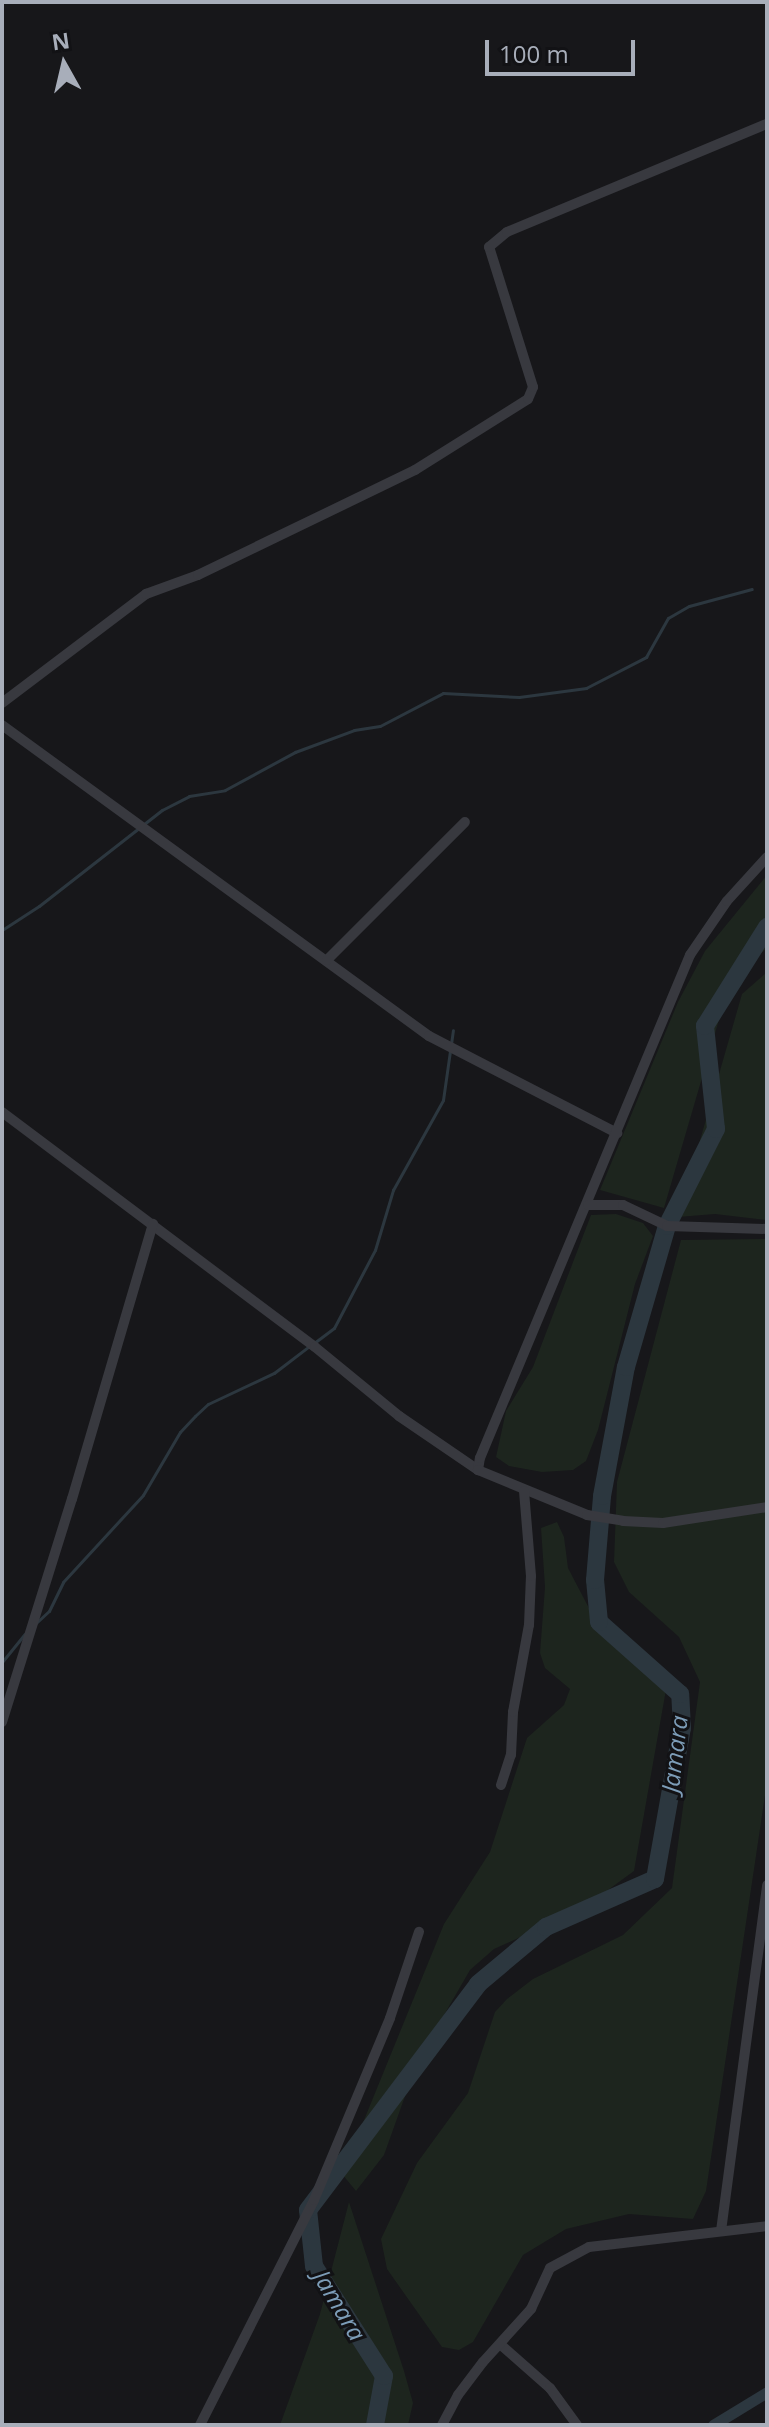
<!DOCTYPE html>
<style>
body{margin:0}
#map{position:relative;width:769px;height:2427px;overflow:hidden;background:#17171a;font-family:"Open Sans",sans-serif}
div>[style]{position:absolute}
.green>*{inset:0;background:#1d251e}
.stream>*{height:3px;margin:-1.5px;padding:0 1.5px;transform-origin:1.5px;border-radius:1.5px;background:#2c373f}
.canal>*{height:11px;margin:-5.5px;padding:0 5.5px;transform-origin:5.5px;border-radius:5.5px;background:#2c373f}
.river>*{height:18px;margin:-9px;padding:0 9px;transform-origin:9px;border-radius:9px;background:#2c373f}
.street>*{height:10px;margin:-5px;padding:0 5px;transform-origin:5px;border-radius:5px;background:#38393f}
span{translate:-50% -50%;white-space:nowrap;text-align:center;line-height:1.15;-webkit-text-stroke:6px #121215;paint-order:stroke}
.water-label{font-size:24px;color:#7d9db8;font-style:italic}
.frame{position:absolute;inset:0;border:4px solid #a8aeba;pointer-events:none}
.north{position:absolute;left:24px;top:24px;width:80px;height:80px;-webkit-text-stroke:6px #121215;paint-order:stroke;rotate:352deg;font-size:22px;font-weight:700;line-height:32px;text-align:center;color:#a8aeba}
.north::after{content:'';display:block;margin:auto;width:28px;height:36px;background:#a8aeba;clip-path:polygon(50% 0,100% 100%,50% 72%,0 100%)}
.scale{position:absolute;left:485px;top:40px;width:150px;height:36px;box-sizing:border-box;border:4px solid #a8aeba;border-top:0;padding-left:10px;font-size:24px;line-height:28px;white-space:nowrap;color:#a8aeba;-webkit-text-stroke:6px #121215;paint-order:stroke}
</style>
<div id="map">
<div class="green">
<i style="clip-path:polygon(767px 875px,767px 948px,730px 982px,664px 1208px,600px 1190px,678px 1002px,705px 951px)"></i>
<i style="clip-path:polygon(767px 972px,767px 1220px,715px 1214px,678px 1217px,742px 994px)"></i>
<i style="clip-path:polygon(616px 1214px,643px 1223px,653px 1236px,635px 1284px,598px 1430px,586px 1461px,573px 1470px,542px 1472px,509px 1466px,496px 1457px,506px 1411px,533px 1367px,591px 1215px)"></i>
<i style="clip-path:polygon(767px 1239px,767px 1782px,706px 2191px,693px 2219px,629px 2214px,566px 2229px,523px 2255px,473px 2342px,459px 2350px,442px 2347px,387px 2269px,381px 2239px,417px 2163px,468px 2093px,495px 2012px,507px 1999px,533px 1979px,623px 1935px,672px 1888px,700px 1682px,679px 1637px,629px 1592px,614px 1562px,617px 1482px,681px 1240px)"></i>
<i style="clip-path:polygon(557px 1522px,564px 1537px,568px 1568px,591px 1612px,638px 1663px,667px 1684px,634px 1871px,582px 1909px,494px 1949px,470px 1970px,418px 2060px,384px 2155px,356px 2191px,342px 2174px,444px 1924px,490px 1852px,527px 1738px,564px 1705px,570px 1689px,545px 1668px,540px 1653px,545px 1587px,541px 1528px)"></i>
<i style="clip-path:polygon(349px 2202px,404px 2371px,413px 2403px,408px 2425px,280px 2425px,320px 2314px)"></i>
</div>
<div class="stream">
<i style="left:2px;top:930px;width:44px;rotate:-33deg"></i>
<i style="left:39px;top:906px;width:156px;rotate:-38deg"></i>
<i style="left:162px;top:810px;width:30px;rotate:-27deg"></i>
<i style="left:189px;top:796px;width:36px;rotate:-9deg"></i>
<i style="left:225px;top:790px;width:80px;rotate:-28.5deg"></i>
<i style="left:295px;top:752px;width:63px;rotate:-20.4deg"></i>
<i style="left:354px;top:730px;width:26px;rotate:-9deg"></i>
<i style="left:380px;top:726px;width:71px;rotate:-27.6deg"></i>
<i style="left:443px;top:693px;width:76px;rotate:3deg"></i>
<i style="left:519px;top:697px;width:68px;rotate:-7.7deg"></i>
<i style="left:586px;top:688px;width:68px;rotate:-27.3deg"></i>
<i style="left:646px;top:657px;width:45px;rotate:-60.6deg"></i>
<i style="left:668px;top:618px;width:24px;rotate:-30deg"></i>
<i style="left:689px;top:606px;width:65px;rotate:-15.1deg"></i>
<i style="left:451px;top:1044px;width:14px;rotate:-82deg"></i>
<i style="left:314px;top:1343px;width:25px;rotate:-37deg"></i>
<i style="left:334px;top:1328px;width:88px;rotate:-62.3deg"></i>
<i style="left:375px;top:1250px;width:63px;rotate:-73.3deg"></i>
<i style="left:393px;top:1190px;width:103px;rotate:-60.9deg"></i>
<i style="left:443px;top:1100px;width:49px;rotate:-81.9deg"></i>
<i style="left:36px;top:1623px;width:18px;rotate:-43deg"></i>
<i style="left:49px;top:1611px;width:32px;rotate:-64deg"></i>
<i style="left:63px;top:1582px;width:118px;rotate:-47.4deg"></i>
<i style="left:143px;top:1495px;width:73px;rotate:-59.6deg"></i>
<i style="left:180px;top:1432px;width:22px;rotate:-47deg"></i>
<i style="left:195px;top:1416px;width:18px;rotate:-43deg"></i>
<i style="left:208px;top:1404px;width:73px;rotate:-25.2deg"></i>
<i style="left:274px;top:1373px;width:43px;rotate:-37.4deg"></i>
<i style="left:2px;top:1662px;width:36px;rotate:-51deg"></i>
</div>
<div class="canal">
<i style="left:713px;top:2425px;width:63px;rotate:-31.4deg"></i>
</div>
<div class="river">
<i style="left:375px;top:2425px;width:50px;rotate:-79.6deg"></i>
<i style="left:384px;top:2376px;width:130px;rotate:-122.5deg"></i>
<i style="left:314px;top:2266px;width:56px;rotate:-96.1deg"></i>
<i style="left:308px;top:2210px;width:283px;rotate:-53deg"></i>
<i style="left:478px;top:1984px;width:89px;rotate:-40deg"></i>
<i style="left:546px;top:1927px;width:119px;rotate:-23.8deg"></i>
<i style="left:655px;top:1879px;width:153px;rotate:-79.9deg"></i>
<i style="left:682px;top:1728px;width:34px;rotate:-93deg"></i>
<i style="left:680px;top:1694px;width:108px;rotate:-138.4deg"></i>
<i style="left:599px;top:1622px;width:42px;rotate:-95.4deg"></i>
<i style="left:595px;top:1580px;width:84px;rotate:-85.2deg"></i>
<i style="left:602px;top:1496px;width:131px;rotate:-79.5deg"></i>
<i style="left:626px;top:1367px;width:147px;rotate:-73.8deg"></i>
<i style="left:667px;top:1226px;width:109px;rotate:-63.2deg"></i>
<i style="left:716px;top:1129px;width:104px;rotate:-96.1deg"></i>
<i style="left:705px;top:1026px;width:117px;rotate:-57.9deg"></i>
</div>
<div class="street">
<i style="left:2px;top:703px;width:181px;rotate:-37.1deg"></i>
<i style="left:146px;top:594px;width:55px;rotate:-20.1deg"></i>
<i style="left:198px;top:575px;width:241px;rotate:-25.8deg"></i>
<i style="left:415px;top:470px;width:133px;rotate:-32.1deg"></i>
<i style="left:528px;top:399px;width:13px;rotate:-67deg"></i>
<i style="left:533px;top:387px;width:147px;rotate:-107.4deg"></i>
<i style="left:489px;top:247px;width:23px;rotate:-40deg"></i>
<i style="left:507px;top:232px;width:282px;rotate:-22.6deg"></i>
<i style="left:2px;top:725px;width:528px;rotate:36.07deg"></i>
<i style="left:429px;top:1036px;width:212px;rotate:27.3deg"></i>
<i style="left:327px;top:960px;width:195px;rotate:-45deg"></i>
<i style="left:2px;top:1112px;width:391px;rotate:36.9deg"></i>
<i style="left:315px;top:1347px;width:109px;rotate:39.4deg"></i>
<i style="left:399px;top:1416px;width:96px;rotate:34.4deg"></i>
<i style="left:478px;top:1470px;width:12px;rotate:-81deg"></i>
<i style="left:480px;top:1458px;width:545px;rotate:-67.34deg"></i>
<i style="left:690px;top:955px;width:65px;rotate:-55.6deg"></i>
<i style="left:727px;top:901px;width:59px;rotate:-47.7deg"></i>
<i style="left:588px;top:1205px;width:35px"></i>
<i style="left:623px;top:1205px;width:49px;rotate:25.5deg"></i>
<i style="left:667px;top:1226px;width:100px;rotate:1.7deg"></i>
<i style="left:478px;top:1470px;width:118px;rotate:22.4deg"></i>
<i style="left:587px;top:1515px;width:36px;rotate:9deg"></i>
<i style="left:623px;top:1521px;width:40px;rotate:2.9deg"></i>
<i style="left:663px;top:1523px;width:105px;rotate:-8.7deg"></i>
<i style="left:2px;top:1722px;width:234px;rotate:-72.6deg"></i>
<i style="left:72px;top:1499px;width:287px;rotate:-73.6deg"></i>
<i style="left:501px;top:1785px;width:32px;rotate:-72deg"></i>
<i style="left:511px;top:1755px;width:43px;rotate:-87.3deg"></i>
<i style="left:513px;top:1712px;width:88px;rotate:-79.6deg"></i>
<i style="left:529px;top:1625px;width:49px;rotate:-87.7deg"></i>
<i style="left:531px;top:1576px;width:85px;rotate:-94.7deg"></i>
<i style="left:721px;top:2231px;width:349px;rotate:-82.4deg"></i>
<i style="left:501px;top:2345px;width:65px;rotate:41.3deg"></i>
<i style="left:550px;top:2388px;width:46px;rotate:53.9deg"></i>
<i style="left:200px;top:2425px;width:252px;rotate:-63.1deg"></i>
<i style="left:314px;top:2200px;width:197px;rotate:-67.3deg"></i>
<i style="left:390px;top:2018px;width:91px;rotate:-71.4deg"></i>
<i style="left:442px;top:2425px;width:34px;rotate:-62deg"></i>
<i style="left:458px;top:2395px;width:41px;rotate:-52.9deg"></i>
<i style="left:483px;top:2362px;width:72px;rotate:-47.8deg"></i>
<i style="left:531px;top:2309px;width:45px;rotate:-65.1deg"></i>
<i style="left:550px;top:2268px;width:44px;rotate:-28.3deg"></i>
<i style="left:589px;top:2247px;width:179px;rotate:-6.7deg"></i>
</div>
<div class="water-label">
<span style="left:674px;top:1754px;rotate:-83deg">Jamara</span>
<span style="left:340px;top:2305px;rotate:59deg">Jamara</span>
</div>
<div class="frame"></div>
<div class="north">N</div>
<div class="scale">100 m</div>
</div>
